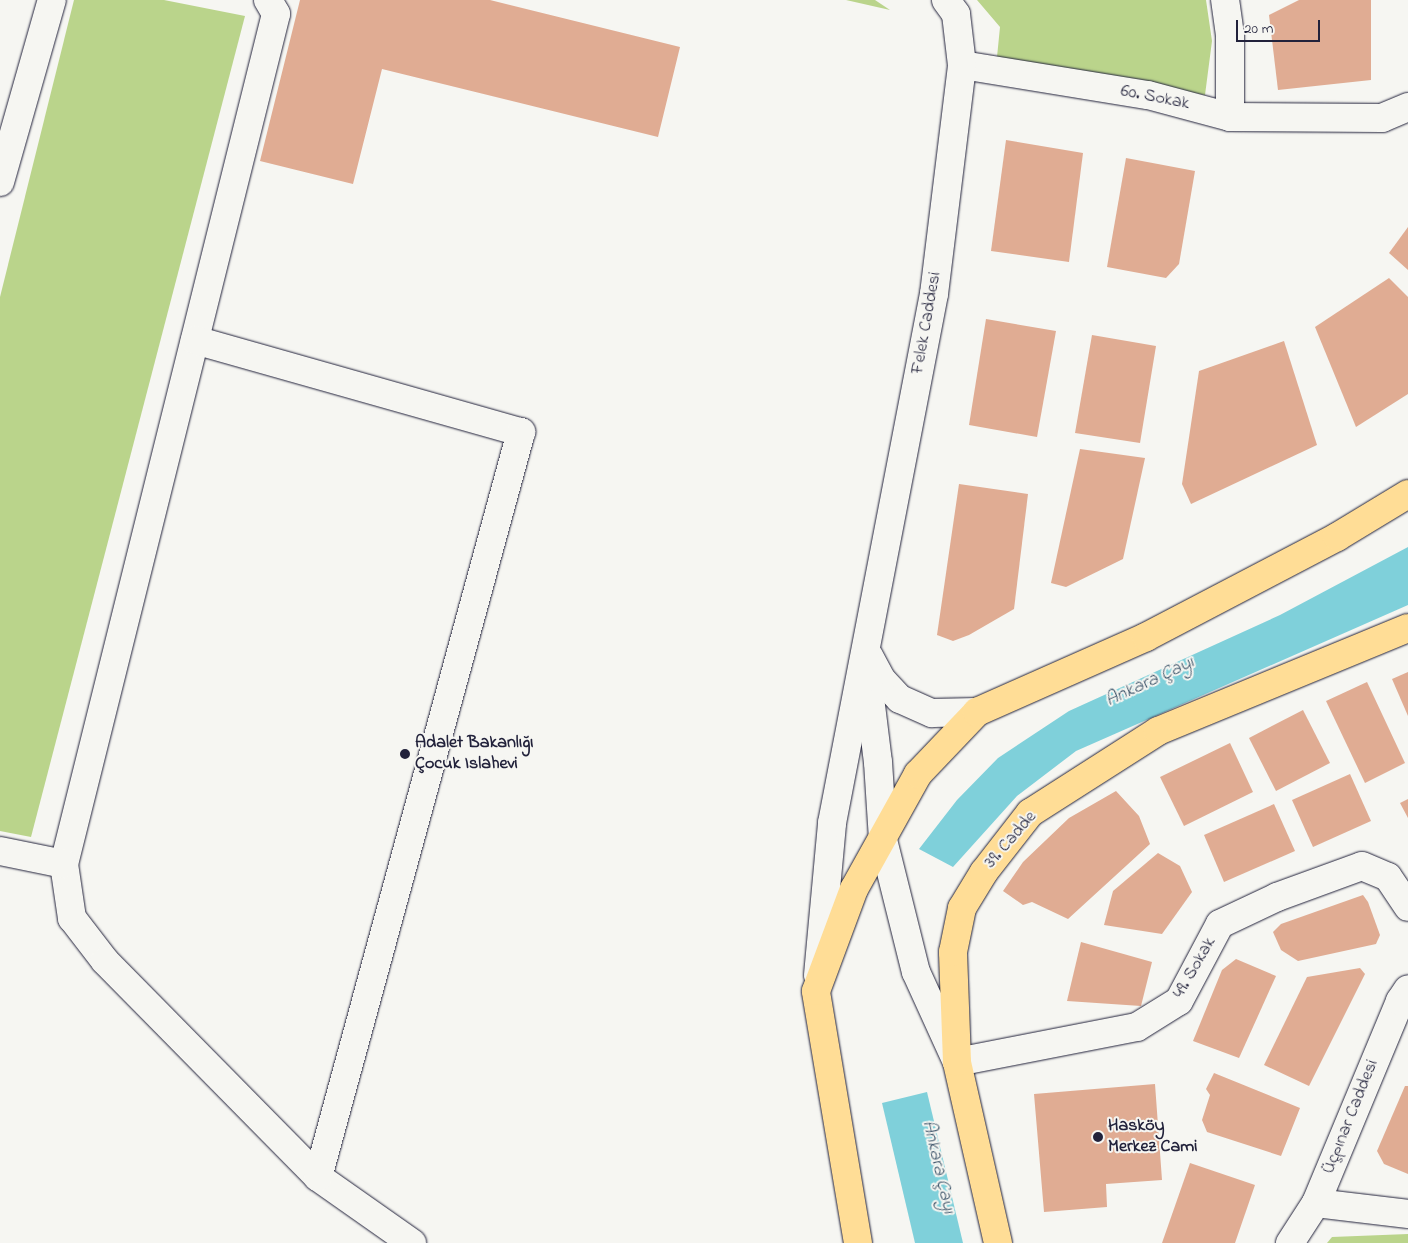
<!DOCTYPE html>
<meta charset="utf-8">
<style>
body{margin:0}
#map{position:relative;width:1408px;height:1243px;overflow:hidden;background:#f6f6f2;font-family:"Indie Flower",sans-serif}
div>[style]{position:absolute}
.green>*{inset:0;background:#bad48b}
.water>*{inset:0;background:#7fd0da}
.building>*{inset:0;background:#e0ac93}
.roads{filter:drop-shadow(0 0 1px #22223b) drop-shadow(0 0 1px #22223b)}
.minor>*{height:28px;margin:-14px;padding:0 14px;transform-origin:14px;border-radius:14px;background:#f6f6f2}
.major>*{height:28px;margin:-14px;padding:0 14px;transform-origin:14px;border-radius:14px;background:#ffdd96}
.dots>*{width:14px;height:14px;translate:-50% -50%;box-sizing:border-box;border:2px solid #f6f6f2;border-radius:50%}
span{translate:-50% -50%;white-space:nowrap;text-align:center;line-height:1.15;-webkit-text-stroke:4px #f6f6f2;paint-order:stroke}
.street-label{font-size:18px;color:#22223b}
.poi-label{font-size:18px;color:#22223b;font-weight:700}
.left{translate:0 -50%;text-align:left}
.water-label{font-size:19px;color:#3e566b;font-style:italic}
.scale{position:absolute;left:1236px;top:20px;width:84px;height:22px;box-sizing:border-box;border:2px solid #22223b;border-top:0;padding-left:6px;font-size:15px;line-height:18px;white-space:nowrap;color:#22223b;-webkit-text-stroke:4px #f6f6f2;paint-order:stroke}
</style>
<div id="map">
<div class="green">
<i style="clip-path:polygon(74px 0,164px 0,245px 16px,31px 837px,0 831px,0 297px)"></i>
<i style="clip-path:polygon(846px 0,875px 0,890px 10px)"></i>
<i style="clip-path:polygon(977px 0,1206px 0,1212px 41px,1205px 95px,997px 57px,1000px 27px)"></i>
<i style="clip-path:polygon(1408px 1234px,1408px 1243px,1327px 1243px,1332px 1237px)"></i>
</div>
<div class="water">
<i style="clip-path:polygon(1408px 547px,1408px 605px,1076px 751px,1017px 796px,953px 867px,919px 849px,957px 800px,998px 758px,1069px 711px,1280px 615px)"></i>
<i style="clip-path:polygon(927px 1092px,963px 1243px,915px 1243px,882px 1103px)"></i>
</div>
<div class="building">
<i style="clip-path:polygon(300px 0,490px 0,680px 47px,658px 137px,382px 69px,353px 184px,260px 161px)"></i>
<i style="clip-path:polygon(1299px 0,1371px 0,1371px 80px,1278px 90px,1269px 15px)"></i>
<i style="clip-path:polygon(1006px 140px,1083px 153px,1069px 262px,991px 251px)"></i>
<i style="clip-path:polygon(1126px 158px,1195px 171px,1179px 264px,1166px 278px,1107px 267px)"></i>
<i style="clip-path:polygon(1408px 227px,1408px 270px,1389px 253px)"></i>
<i style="clip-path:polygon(1389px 278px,1408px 297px,1408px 394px,1356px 427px,1315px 327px)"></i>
<i style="clip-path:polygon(986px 319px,1056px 331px,1037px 437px,969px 425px)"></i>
<i style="clip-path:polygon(1092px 335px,1156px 346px,1140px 443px,1075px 433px)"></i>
<i style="clip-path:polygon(1284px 341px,1317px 445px,1191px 504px,1182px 484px,1199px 371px)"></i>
<i style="clip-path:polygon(1080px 449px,1145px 458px,1123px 559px,1066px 587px,1051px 583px)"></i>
<i style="clip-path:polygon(959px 484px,1028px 494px,1014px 609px,969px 635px,953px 641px,937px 635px)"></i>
<i style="clip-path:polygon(1408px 672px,1408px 716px,1392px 679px)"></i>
<i style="clip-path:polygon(1367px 682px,1405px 763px,1365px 783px,1326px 701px)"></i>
<i style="clip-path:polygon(1303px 710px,1330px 763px,1276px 791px,1249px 738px)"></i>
<i style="clip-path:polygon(1230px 743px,1253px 792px,1184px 826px,1160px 777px)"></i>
<i style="clip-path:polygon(1350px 774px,1371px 821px,1313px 847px,1292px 800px)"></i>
<i style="clip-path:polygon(1116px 791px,1139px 816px,1150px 844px,1068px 919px,1032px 902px,1023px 905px,1003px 891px,1023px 862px,1069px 818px)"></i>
<i style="clip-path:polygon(1408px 799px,1408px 818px,1400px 803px)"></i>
<i style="clip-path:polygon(1274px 804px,1295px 851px,1224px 882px,1204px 835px)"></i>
<i style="clip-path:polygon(1158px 853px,1180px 866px,1192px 892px,1162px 934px,1104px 925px,1113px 891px)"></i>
<i style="clip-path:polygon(1363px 895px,1368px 902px,1380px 935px,1376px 944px,1298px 961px,1281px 950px,1273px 932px,1281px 924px)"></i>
<i style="clip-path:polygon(1081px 942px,1152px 962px,1141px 1006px,1067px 1001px)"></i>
<i style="clip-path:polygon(1236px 959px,1276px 976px,1239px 1058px,1193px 1041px,1222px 970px)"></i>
<i style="clip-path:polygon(1360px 968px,1365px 974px,1309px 1086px,1264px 1065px,1307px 977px)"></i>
<i style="clip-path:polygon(1214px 1073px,1300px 1108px,1281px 1156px,1207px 1132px,1202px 1120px,1210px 1095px,1206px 1089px)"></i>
<i style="clip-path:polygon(1155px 1084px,1162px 1180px,1106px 1184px,1107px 1207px,1044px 1212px,1034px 1094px)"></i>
<i style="clip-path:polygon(1405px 1086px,1408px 1086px,1408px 1174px,1384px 1164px,1377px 1151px)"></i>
<i style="clip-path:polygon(1190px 1163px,1255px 1185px,1235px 1243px,1162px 1243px)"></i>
</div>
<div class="roads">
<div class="minor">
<i style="left:268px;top:0;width:16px;rotate:60deg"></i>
<i style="left:276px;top:14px;width:876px;rotate:104deg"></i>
<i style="left:64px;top:864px;width:55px;rotate:81.6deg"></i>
<i style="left:72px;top:918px;width:54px;rotate:52.5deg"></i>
<i style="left:105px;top:961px;width:303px;rotate:45.4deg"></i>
<i style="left:318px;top:1177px;width:115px;rotate:35.1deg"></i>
<i style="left:962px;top:65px;width:188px;rotate:9.2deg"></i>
<i style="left:1148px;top:95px;width:85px;rotate:15deg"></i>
<i style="left:1230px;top:117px;width:82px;rotate:-90deg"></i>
<i style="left:1230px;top:35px;width:35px;rotate:-98deg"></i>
<i style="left:1230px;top:117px;width:152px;rotate:0.4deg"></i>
<i style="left:1382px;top:118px;width:28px;rotate:-23deg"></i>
<i style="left:0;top:182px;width:189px;rotate:-74.1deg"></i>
<i style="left:195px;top:340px;width:339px;rotate:15.8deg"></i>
<i style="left:521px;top:432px;width:772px;rotate:105.24deg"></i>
<i style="left:869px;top:656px;width:27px;rotate:62deg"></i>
<i style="left:882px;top:680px;width:26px;rotate:47deg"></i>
<i style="left:900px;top:699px;width:35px;rotate:24deg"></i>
<i style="left:932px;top:713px;width:45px;rotate:-1.3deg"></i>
<i style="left:867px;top:673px;width:90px;rotate:83deg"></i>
<i style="left:878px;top:762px;width:78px;rotate:86.3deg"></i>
<i style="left:883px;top:840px;width:136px;rotate:76deg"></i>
<i style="left:916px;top:972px;width:99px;rotate:65.5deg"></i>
<i style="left:957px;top:1062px;width:183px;rotate:-11deg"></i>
<i style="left:1137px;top:1027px;width:49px;rotate:-31.8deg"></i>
<i style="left:1179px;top:1001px;width:87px;rotate:-62deg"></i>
<i style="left:1220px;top:924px;width:63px;rotate:-25.3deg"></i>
<i style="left:1277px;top:897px;width:90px;rotate:-20deg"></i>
<i style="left:1362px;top:866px;width:28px;rotate:23deg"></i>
<i style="left:1388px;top:877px;width:36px;rotate:56deg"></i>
<i style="left:0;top:851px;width:65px;rotate:11.5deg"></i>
<i style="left:818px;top:975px;width:153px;rotate:-84.7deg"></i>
<i style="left:832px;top:823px;width:539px;rotate:-79.09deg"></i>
<i style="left:934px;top:294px;width:231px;rotate:-83deg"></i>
<i style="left:962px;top:65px;width:51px;rotate:-96.7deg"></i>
<i style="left:956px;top:14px;width:17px;rotate:-126deg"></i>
<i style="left:1316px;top:1203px;width:93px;rotate:6.8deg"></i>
<i style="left:1290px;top:1243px;width:48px;rotate:-57deg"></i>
<i style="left:1316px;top:1203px;width:219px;rotate:-67.4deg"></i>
<i style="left:1400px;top:1001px;width:14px;rotate:-56deg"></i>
</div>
<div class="major">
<i style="left:858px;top:1243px;width:255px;rotate:-99.5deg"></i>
<i style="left:816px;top:991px;width:109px;rotate:-69.6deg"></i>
<i style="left:854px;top:889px;width:132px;rotate:-60.9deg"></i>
<i style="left:918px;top:774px;width:86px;rotate:-46.4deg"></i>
<i style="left:977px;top:712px;width:185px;rotate:-23.9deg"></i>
<i style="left:1146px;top:637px;width:216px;rotate:-27.6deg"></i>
<i style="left:1337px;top:537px;width:83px;rotate:-31.2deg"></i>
<i style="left:998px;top:1243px;width:186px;rotate:-102.8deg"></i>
<i style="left:957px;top:1062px;width:110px;rotate:-92.1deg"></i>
<i style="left:953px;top:952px;width:45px;rotate:-78.4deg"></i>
<i style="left:962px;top:908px;width:42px;rotate:-58.6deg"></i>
<i style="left:984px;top:872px;width:75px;rotate:-52.1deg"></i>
<i style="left:1030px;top:813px;width:152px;rotate:-32.6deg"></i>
<i style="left:1158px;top:731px;width:270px;rotate:-22.4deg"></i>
</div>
</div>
<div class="dots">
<i style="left:405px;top:754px;background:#22223b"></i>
<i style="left:1098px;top:1137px;background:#22223b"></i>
</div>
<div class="street-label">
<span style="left:1155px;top:98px;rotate:11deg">60. Sokak</span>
<span style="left:927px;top:323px;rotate:-80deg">Felek Caddesi</span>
<span style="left:1011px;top:840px;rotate:-49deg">39. Cadde</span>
<span style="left:1195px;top:968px;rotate:-60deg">49. Sokak</span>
<span style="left:1351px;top:1117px;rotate:-68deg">Üçpınar Caddesi</span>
</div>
<div class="poi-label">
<span class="left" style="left:415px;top:754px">Adalet Bakanlığı<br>Çocuk Islahevi</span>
<span class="left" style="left:1108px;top:1137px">Hasköy<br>Merkez Cami</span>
</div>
<div class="water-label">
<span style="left:1150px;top:682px;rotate:-25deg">Ankara Çayı</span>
<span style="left:938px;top:1167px;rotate:77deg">Ankara Çayı</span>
</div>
<div class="scale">20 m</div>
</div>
